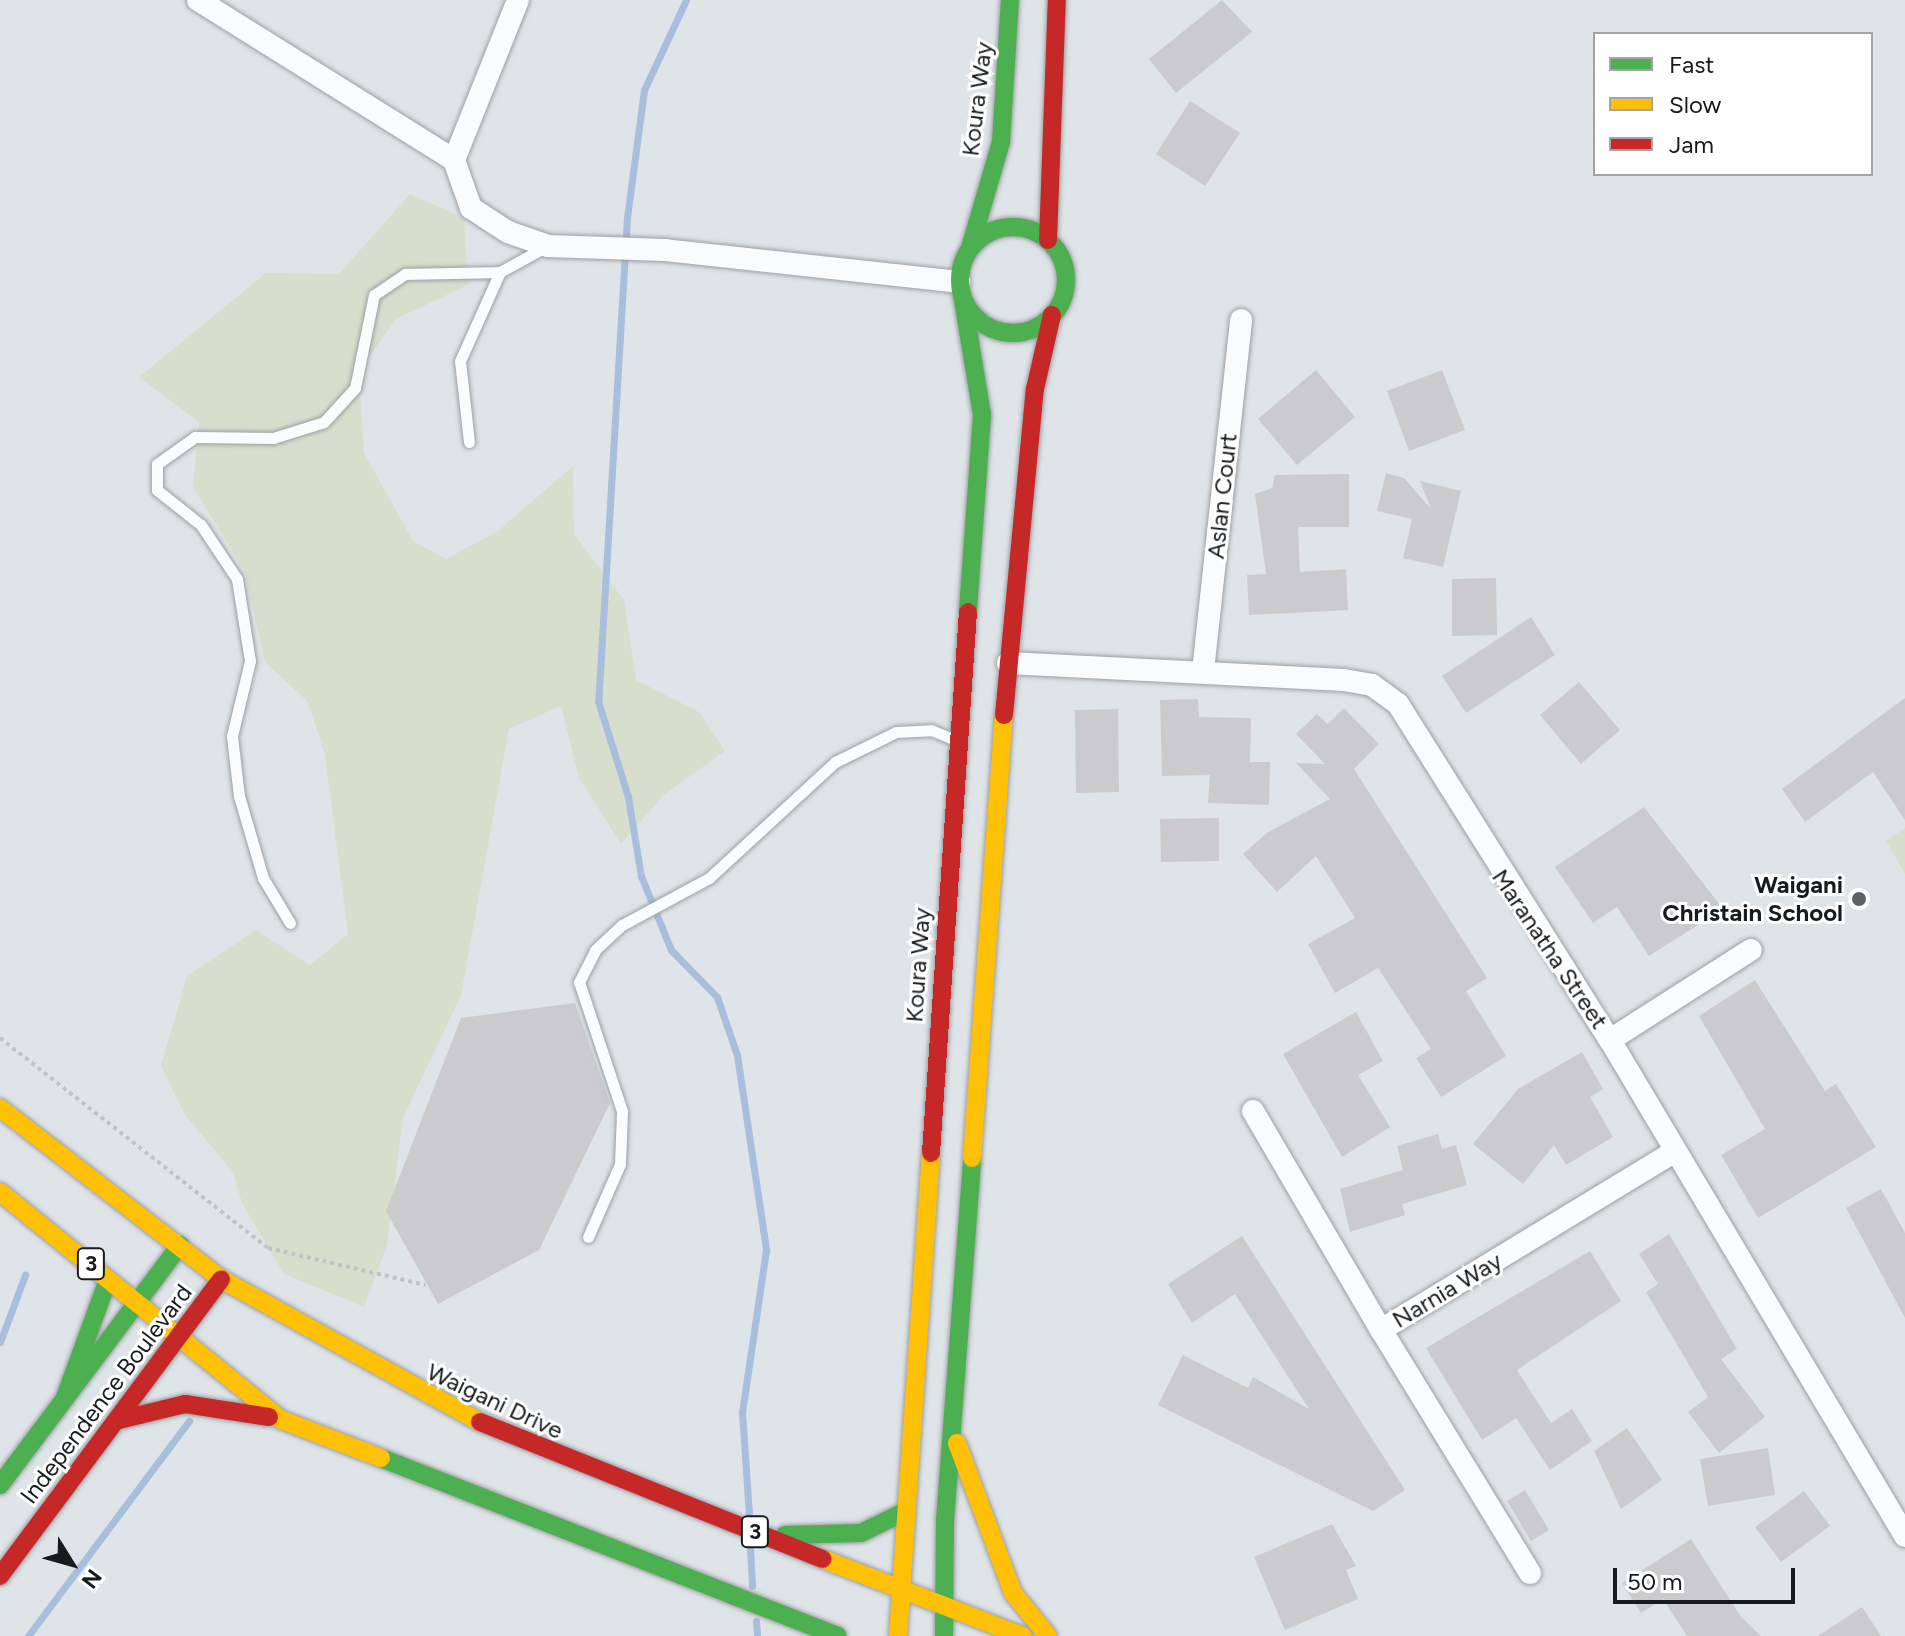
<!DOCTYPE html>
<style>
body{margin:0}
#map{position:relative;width:1905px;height:1636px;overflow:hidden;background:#dfe4e8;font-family:Figtree,sans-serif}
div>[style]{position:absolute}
.green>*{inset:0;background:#d7dfcc}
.stream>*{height:7px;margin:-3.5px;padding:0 3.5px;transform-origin:3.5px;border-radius:3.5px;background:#a7bedc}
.building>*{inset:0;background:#cbcbce}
.path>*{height:4px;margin-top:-2px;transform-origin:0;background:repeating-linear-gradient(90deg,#c0c2c4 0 4px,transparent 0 8px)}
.roads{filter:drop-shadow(0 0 2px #9ca0a3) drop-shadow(0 0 2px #9ca0a3)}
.lane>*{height:11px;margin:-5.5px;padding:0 5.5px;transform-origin:5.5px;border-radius:5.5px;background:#fafbfc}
.street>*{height:22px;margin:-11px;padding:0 11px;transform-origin:11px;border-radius:11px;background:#fafbfc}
.fast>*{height:18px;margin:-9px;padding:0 9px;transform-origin:9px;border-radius:9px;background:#4caf50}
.fast>.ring{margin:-9px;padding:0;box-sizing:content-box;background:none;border:18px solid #4caf50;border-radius:50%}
.slow>*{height:18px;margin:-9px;padding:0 9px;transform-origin:9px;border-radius:9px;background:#ffc107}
.jam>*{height:18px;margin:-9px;padding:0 9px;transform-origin:9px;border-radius:9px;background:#c62828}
.dots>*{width:22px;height:22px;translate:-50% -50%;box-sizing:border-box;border:4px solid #fff;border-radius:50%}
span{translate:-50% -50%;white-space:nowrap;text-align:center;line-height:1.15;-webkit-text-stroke:6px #fff;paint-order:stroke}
.shield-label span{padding:2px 6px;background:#fff;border:2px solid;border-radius:6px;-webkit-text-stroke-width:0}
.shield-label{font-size:22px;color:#181b1e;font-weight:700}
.street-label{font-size:24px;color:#181b1e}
.poi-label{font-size:24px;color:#181b1e;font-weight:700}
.right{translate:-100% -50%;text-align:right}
.legend{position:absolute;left:1593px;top:32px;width:280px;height:144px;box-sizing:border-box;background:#fff;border:2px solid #a3a4a5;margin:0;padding:10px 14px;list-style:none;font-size:24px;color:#181b1e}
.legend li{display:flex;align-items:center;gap:16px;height:40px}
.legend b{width:40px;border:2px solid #a3a4a5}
.north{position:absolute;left:32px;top:1524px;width:80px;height:80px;-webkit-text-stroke:6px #fff;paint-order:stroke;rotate:127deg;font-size:22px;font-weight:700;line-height:32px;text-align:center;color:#181b1e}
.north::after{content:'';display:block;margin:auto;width:28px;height:36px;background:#181b1e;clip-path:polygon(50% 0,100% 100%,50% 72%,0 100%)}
.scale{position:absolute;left:1613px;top:1568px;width:182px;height:36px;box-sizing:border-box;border:4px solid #181b1e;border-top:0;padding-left:10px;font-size:24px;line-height:28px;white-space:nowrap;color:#181b1e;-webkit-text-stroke:6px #fff;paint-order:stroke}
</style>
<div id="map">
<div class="green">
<i style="clip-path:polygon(410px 194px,464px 218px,468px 285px,396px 319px,359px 371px,364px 453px,413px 541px,446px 559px,498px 531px,573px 466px,574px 534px,624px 600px,636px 680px,699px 712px,725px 751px,664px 795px,621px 844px,579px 778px,561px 706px,509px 729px,461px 995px,403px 1118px,387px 1245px,364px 1307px,284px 1274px,242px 1203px,233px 1172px,185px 1115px,161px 1066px,187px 976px,256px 930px,310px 965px,348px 934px,325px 755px,308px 702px,265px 662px,244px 570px,193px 487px,199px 422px,139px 377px,266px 273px,339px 274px)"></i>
<i style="clip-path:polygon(1905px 828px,1905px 874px,1886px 841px)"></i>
</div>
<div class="stream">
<i style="left:686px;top:0;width:99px;rotate:115deg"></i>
<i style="left:644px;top:90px;width:129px;rotate:97.6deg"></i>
<i style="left:627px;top:218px;width:484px;rotate:93.4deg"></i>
<i style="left:598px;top:701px;width:101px;rotate:72.6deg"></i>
<i style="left:628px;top:797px;width:80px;rotate:80.7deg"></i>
<i style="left:641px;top:876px;width:80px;rotate:67.9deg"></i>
<i style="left:671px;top:950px;width:66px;rotate:45.6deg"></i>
<i style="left:717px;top:997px;width:61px;rotate:71deg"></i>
<i style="left:737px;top:1055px;width:197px;rotate:81.5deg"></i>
<i style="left:766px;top:1250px;width:164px;rotate:98.4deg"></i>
<i style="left:742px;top:1412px;width:102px;rotate:86.1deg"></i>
<i style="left:0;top:1342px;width:72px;rotate:-69.5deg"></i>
<i style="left:750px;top:1547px;width:39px;rotate:87deg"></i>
<i style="left:756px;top:1621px;width:15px;rotate:86deg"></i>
<i style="left:28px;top:1636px;width:269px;rotate:-53.2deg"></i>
</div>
<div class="building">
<i style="clip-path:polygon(1222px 0,1252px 32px,1176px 93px,1149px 59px)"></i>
<i style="clip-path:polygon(1190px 101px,1240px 133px,1205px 186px,1156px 154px)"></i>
<i style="clip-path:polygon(1316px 370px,1355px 417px,1297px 465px,1258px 419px)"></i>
<i style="clip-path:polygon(1442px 370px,1465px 430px,1409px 451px,1387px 391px)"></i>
<i style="clip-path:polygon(1386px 473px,1404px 478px,1431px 509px,1420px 481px,1461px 491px,1443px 567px,1403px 558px,1412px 519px,1377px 511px)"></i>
<i style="clip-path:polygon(1349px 474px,1349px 527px,1298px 527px,1300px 572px,1346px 569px,1348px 610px,1249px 615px,1247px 575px,1266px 574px,1255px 494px,1272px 488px,1275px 475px)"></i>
<i style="clip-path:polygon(1496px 578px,1497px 635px,1452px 636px,1452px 579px)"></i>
<i style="clip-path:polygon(1531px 617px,1555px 655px,1466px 713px,1442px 676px)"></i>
<i style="clip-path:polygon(1579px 682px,1620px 730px,1581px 764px,1540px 715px)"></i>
<i style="clip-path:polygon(1905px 698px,1905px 820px,1873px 772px,1805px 822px,1782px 789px)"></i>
<i style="clip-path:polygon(1198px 699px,1199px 717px,1251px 718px,1250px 762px,1270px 762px,1269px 805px,1208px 803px,1210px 775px,1162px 776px,1160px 700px)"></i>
<i style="clip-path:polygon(1344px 708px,1379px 744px,1354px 769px,1487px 978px,1466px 991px,1506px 1056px,1441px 1097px,1416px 1058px,1431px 1049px,1378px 968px,1335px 993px,1308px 944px,1355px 918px,1316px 856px,1277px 892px,1243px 854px,1268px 832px,1330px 799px,1296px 763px,1325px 764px,1296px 734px,1317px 714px,1328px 724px)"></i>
<i style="clip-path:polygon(1118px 709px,1119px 792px,1076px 793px,1075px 710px)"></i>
<i style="clip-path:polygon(1644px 807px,1723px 909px,1649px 956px,1617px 907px,1593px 923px,1555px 867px)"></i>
<i style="clip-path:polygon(1219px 818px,1219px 861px,1161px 862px,1160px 819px)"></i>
<i style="clip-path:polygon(1755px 980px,1825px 1091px,1836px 1084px,1876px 1147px,1758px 1218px,1721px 1155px,1765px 1129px,1699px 1016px)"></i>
<i style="clip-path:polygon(575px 1003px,610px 1103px,539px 1250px,438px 1304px,386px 1211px,461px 1018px)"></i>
<i style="clip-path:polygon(1356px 1012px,1383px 1061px,1358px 1075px,1390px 1127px,1342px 1157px,1283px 1054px)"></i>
<i style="clip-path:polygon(1582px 1052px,1603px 1089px,1590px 1097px,1613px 1137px,1566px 1165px,1554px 1145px,1523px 1184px,1473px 1144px,1518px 1089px)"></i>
<i style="clip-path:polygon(1438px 1134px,1442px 1149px,1456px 1145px,1467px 1185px,1402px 1204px,1405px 1215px,1350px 1232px,1340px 1189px,1403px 1170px,1397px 1146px)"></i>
<i style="clip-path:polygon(1881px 1189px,1905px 1233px,1905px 1318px,1846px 1208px)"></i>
<i style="clip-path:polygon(1669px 1234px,1737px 1349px,1721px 1359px,1765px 1417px,1719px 1453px,1688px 1412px,1708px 1397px,1646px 1292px,1658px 1284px,1639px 1254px)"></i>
<i style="clip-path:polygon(1242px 1236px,1405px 1490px,1373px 1511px,1158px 1405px,1183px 1355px,1248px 1388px,1253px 1377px,1309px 1409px,1235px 1294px,1192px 1323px,1168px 1284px)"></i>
<i style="clip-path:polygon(1590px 1251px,1621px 1301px,1517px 1370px,1551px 1423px,1572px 1409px,1592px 1441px,1550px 1470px,1516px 1418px,1482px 1440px,1426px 1348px)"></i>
<i style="clip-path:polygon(1627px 1428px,1662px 1480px,1621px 1509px,1594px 1451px)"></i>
<i style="clip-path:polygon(1768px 1448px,1775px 1495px,1708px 1506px,1700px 1459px)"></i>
<i style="clip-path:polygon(1525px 1490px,1549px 1530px,1531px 1541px,1507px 1501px)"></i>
<i style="clip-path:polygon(1804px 1491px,1830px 1526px,1781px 1562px,1755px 1527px)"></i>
<i style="clip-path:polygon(1332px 1524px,1356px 1566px,1346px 1570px,1358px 1599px,1285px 1630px,1254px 1557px)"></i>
<i style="clip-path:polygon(1691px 1539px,1741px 1617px,1761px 1636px,1687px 1636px,1663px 1599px,1641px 1613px,1622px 1583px)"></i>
<i style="clip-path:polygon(1862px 1607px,1881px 1636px,1818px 1636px)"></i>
</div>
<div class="path">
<i style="left:0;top:1038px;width:340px;rotate:38.1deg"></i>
<i style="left:268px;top:1248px;width:162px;rotate:13.2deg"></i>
</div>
<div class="roads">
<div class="lane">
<i style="left:469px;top:442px;width:81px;rotate:-96.3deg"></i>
<i style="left:460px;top:361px;width:98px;rotate:-65.8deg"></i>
<i style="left:500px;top:272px;width:54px;rotate:-29deg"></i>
<i style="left:290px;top:923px;width:52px;rotate:-121deg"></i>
<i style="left:263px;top:878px;width:85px;rotate:-106.3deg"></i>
<i style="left:239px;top:796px;width:60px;rotate:-96.7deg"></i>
<i style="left:232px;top:736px;width:77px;rotate:-76.5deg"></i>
<i style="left:250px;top:661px;width:83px;rotate:-99deg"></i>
<i style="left:237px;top:579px;width:65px;rotate:-123.7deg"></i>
<i style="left:201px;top:525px;width:56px;rotate:-141.5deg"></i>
<i style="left:157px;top:490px;width:26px;rotate:-90deg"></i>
<i style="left:157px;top:464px;width:47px;rotate:-35.4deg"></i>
<i style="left:195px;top:437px;width:78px;rotate:0.7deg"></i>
<i style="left:273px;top:438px;width:53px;rotate:-17.4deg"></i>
<i style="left:324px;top:422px;width:46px;rotate:-47.6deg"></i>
<i style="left:355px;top:388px;width:95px;rotate:-78.5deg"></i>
<i style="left:374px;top:295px;width:37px;rotate:-34deg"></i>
<i style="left:405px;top:274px;width:95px;rotate:-1.2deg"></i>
<i style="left:588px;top:1237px;width:80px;rotate:-66.3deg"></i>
<i style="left:620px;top:1164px;width:53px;rotate:-87.8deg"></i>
<i style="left:622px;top:1111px;width:136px;rotate:-108.4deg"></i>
<i style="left:579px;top:982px;width:36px;rotate:-63deg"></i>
<i style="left:595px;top:950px;width:37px;rotate:-43deg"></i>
<i style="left:622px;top:925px;width:99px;rotate:-28.4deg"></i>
<i style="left:709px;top:878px;width:171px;rotate:-42.6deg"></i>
<i style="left:835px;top:762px;width:68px;rotate:-26.2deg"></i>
<i style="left:896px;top:732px;width:35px;rotate:-3deg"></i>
<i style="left:931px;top:730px;width:22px;rotate:22deg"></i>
</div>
<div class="street">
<i style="left:198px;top:0;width:302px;rotate:32deg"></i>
<i style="left:454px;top:160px;width:51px;rotate:70.5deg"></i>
<i style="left:471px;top:208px;width:44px;rotate:33deg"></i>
<i style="left:508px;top:232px;width:42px;rotate:19.3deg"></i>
<i style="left:548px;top:246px;width:117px;rotate:2deg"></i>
<i style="left:665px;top:250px;width:296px;rotate:6.2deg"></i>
<i style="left:454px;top:160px;width:172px;rotate:-68.2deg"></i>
<i style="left:1008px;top:663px;width:336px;rotate:2.9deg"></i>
<i style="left:1344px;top:680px;width:28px;rotate:10deg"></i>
<i style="left:1372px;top:685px;width:32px;rotate:36deg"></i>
<i style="left:1398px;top:704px;width:397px;rotate:57.8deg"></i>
<i style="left:1610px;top:1040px;width:577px;rotate:59.26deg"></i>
<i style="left:1203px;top:671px;width:353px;rotate:-83.8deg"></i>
<i style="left:1610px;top:1040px;width:167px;rotate:-32.6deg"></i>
<i style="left:1253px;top:1111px;width:254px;rotate:59.7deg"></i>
<i style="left:1530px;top:1573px;width:285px;rotate:-121.5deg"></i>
<i style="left:1381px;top:1330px;width:343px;rotate:-31.3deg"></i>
</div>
<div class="fast">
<i class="ring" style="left:960px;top:227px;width:88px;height:88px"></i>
<i style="left:970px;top:248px;width:110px;rotate:-73.7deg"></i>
<i style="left:1001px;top:142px;width:142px;rotate:-86.4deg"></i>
<i style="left:963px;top:300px;width:117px;rotate:80.6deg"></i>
<i style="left:982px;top:415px;width:197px;rotate:94.1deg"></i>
<i style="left:64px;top:1400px;width:128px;rotate:-69.9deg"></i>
<i style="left:381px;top:1458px;width:490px;rotate:21.3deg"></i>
<i style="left:0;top:1485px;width:300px;rotate:-53.1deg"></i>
<i style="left:785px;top:1535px;width:76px;rotate:-1.5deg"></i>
<i style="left:861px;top:1533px;width:50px;rotate:-26.1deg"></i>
<i style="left:944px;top:1636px;width:115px;rotate:-89.5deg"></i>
<i style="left:945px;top:1521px;width:364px;rotate:-85.7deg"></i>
</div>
<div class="slow">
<i style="left:0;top:1108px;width:279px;rotate:37.7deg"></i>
<i style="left:221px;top:1279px;width:296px;rotate:28.9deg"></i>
<i style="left:972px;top:1158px;width:444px;rotate:-85.9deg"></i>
<i style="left:0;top:1192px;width:363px;rotate:39deg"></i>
<i style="left:282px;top:1420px;width:106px;rotate:21deg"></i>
<i style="left:957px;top:1443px;width:160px;rotate:69.5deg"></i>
<i style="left:1013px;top:1593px;width:55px;rotate:50.9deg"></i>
<i style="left:823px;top:1559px;width:214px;rotate:21.1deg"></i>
<i style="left:898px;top:1636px;width:484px;rotate:-86.1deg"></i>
</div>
<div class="jam">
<i style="left:1048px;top:240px;width:240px;rotate:-87.9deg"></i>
<i style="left:1004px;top:715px;width:327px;rotate:-84.6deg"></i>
<i style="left:1035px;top:389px;width:76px;rotate:-77.1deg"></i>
<i style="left:931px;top:1153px;width:542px;rotate:-86.09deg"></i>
<i style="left:119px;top:1420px;width:68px;rotate:-13.6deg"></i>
<i style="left:185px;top:1404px;width:85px;rotate:8.8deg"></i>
<i style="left:480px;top:1422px;width:369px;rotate:21.8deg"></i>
<i style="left:0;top:1576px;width:370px;rotate:-53.3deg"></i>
</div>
</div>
<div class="dots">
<i style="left:1859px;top:899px;background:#5e6165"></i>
</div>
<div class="shield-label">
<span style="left:91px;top:1264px">3</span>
<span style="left:755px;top:1532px">3</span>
</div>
<div class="street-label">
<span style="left:977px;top:99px;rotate:-83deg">Koura Way</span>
<span style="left:1222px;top:496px;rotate:-84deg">Aslan Court</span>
<span style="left:1550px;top:949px;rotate:56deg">Maranatha Street</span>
<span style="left:918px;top:965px;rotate:-86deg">Koura Way</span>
<span style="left:1447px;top:1290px;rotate:-31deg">Narnia Way</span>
<span style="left:106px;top:1394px;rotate:-53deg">Independence Boulevard</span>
<span style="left:495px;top:1401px;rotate:25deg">Waigani Drive</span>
</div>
<div class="poi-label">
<span class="right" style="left:1843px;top:899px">Waigani<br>Christain School</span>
</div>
<ul class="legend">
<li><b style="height:10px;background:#4caf50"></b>Fast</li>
<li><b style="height:10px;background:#ffc107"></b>Slow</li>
<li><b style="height:10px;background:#c62828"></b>Jam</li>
</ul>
<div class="north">N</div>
<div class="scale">50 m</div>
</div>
